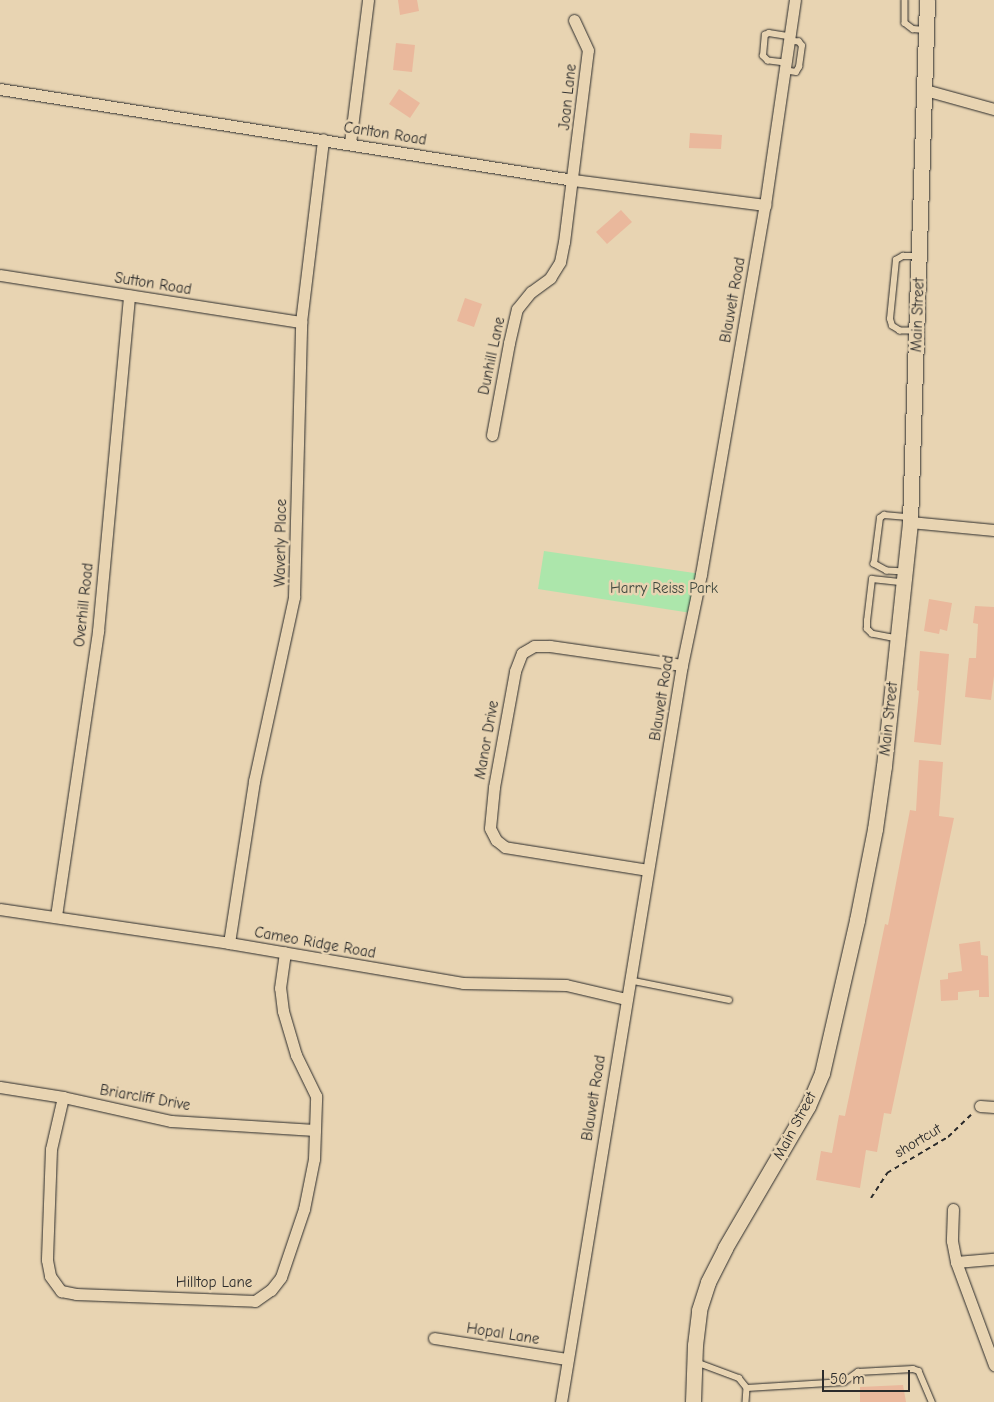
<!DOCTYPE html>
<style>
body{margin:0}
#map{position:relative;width:994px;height:1402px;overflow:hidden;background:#e8d4b2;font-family:"Comic Neue",sans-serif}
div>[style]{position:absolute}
.green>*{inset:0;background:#ace6ab}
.building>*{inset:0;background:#eab89c}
.path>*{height:2px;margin-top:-1px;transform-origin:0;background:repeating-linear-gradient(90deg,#2b2b2b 0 5px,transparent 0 9px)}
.roads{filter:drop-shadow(0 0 1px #2b2b2b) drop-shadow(0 0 1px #2b2b2b)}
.service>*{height:5.5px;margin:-2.75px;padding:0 2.75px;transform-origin:2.75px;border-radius:2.75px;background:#e8d4b2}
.minor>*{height:11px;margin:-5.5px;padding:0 5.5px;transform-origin:5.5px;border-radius:5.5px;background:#e8d4b2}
.secondary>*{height:15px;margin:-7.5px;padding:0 7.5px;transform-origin:7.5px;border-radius:7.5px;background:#e8d4b2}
span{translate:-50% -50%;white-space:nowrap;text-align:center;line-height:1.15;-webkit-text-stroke:5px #e8d4b2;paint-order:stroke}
.street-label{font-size:15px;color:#2b2b2b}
.park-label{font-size:15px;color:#3e473e}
.scale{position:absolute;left:822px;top:1370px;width:88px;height:22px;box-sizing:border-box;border:2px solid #2b2b2b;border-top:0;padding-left:6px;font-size:15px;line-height:18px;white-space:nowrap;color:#2b2b2b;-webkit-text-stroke:4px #e8d4b2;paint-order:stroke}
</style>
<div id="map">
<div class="green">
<i style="clip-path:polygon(544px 551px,701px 574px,691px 613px,538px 589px)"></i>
</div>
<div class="building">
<i style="clip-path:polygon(398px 0,417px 0,419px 11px,400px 15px)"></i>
<i style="clip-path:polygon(396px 43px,415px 45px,412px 72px,393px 70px)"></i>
<i style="clip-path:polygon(399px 89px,420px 103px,410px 118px,389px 104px)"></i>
<i style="clip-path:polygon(690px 133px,722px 135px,721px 149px,689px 148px)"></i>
<i style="clip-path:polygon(621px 210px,632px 222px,607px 244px,596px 232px)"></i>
<i style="clip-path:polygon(465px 298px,482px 304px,474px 327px,457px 321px)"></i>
<i style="clip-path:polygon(929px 599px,952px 603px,947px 631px,940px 629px,939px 634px,924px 631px)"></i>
<i style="clip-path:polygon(975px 606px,994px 607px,994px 676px,991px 700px,965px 697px,969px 658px,976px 658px,978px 624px,973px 623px)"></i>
<i style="clip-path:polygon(920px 651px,949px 654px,941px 745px,914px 742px,919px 691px,917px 690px)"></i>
<i style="clip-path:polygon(919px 760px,943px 762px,939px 816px,954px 818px,891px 1114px,884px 1113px,877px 1152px,866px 1150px,860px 1188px,816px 1180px,821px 1151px,832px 1153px,839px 1115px,845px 1116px,885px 924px,888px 925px,910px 810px,916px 811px)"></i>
<i style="clip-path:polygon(980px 941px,981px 955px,988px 956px,989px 997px,979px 997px,979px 990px,958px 992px,958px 1000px,941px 1001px,940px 980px,948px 979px,948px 973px,962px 971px,959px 944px)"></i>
<i style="clip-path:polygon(903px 1385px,906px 1402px,860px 1402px,860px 1387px)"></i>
</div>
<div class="path">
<i style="left:871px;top:1198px;width:30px;rotate:-57deg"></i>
<i style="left:887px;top:1173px;width:71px;rotate:-30.5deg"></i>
<i style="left:948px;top:1137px;width:32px;rotate:-44deg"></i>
</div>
<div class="roads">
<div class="service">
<i style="left:905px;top:0;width:23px;rotate:90deg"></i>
<i style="left:905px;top:23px;width:10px;rotate:37deg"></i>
<i style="left:913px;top:29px;width:12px;rotate:5deg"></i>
<i style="left:785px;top:63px;width:17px;rotate:-173deg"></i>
<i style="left:768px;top:61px;width:7px;rotate:-135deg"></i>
<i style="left:763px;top:56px;width:21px;rotate:-85deg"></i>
<i style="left:765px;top:35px;width:4px;rotate:-27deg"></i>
<i style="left:769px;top:33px;width:20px;rotate:9deg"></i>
<i style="left:784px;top:70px;width:12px;rotate:9deg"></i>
<i style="left:796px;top:72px;width:6px;rotate:-59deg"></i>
<i style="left:799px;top:67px;width:21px;rotate:-82deg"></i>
<i style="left:802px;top:46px;width:5px;rotate:-127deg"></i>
<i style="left:799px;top:42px;width:10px;rotate:-174deg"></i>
<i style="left:916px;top:331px;width:16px;rotate:180deg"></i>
<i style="left:900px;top:331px;width:9px;rotate:-148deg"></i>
<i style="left:892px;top:326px;width:7px;rotate:-106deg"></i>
<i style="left:890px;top:319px;width:59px;rotate:-84.2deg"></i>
<i style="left:896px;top:260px;width:8px;rotate:-30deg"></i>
<i style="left:903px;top:256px;width:15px"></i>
<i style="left:905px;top:572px;width:18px;rotate:-177deg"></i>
<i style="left:887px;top:571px;width:15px;rotate:-152deg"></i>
<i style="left:874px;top:564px;width:46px;rotate:-82.6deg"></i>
<i style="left:880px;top:518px;width:5px;rotate:-37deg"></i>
<i style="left:884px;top:515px;width:24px;rotate:5deg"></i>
<i style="left:897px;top:639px;width:25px;rotate:-169deg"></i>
<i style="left:872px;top:634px;width:7px;rotate:-135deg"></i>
<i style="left:867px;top:629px;width:8px;rotate:-90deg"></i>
<i style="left:867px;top:621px;width:42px;rotate:-83.2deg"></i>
<i style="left:872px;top:579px;width:30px;rotate:6deg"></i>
<i style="left:629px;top:980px;width:102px;rotate:11.3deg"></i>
<i style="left:696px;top:1362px;width:46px;rotate:20.4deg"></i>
<i style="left:739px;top:1378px;width:13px;rotate:51deg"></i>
<i style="left:747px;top:1388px;width:14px;rotate:94deg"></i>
<i style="left:747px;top:1388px;width:97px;rotate:-3.5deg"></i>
<i style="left:844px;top:1382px;width:17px;rotate:-36deg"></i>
<i style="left:858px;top:1372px;width:55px;rotate:-3.1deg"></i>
<i style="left:913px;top:1369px;width:6px;rotate:18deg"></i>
<i style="left:919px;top:1371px;width:34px;rotate:67deg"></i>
</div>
<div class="minor">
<i style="left:0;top:89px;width:580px;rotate:9.02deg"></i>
<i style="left:573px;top:180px;width:194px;rotate:7.4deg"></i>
<i style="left:925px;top:90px;width:72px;rotate:15.4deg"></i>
<i style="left:350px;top:143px;width:144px;rotate:-82.8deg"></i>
<i style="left:0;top:275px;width:305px;rotate:8.9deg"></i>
<i style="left:492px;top:435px;width:94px;rotate:-79.5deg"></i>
<i style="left:509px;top:343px;width:35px;rotate:-77deg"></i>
<i style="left:517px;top:309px;width:22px;rotate:-51deg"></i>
<i style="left:531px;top:292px;width:24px;rotate:-36deg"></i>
<i style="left:550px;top:278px;width:19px;rotate:-58deg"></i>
<i style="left:560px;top:262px;width:20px;rotate:-79deg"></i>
<i style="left:564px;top:242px;width:193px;rotate:-82.9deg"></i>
<i style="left:588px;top:50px;width:33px;rotate:-115deg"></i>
<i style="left:910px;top:522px;width:84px;rotate:5.4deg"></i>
<i style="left:648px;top:870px;width:145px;rotate:-170.9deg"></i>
<i style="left:505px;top:847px;width:11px;rotate:-142deg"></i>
<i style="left:496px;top:840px;width:13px;rotate:-117deg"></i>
<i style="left:490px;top:828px;width:41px;rotate:-84.4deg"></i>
<i style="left:494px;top:787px;width:118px;rotate:-79.7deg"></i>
<i style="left:515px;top:671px;width:19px;rotate:-69deg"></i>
<i style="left:522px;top:653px;width:14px;rotate:-30deg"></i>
<i style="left:534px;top:646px;width:16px"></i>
<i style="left:550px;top:646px;width:133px;rotate:8.2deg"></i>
<i style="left:0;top:909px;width:232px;rotate:8.4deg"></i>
<i style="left:229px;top:943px;width:237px;rotate:9.7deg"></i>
<i style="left:463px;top:983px;width:103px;rotate:1.1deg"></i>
<i style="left:566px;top:985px;width:62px;rotate:13.1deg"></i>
<i style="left:56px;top:916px;width:288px;rotate:-81.6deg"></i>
<i style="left:98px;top:631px;width:337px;rotate:-84.7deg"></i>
<i style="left:229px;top:943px;width:164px;rotate:-81.2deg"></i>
<i style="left:254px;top:781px;width:188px;rotate:-77.7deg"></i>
<i style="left:294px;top:597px;width:275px;rotate:-88.5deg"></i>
<i style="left:301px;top:322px;width:184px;rotate:-83.1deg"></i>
<i style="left:0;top:1087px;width:64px;rotate:9deg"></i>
<i style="left:63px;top:1097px;width:111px;rotate:12.5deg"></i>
<i style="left:171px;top:1121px;width:144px;rotate:3.6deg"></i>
<i style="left:63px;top:1097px;width:53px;rotate:103deg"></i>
<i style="left:51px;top:1149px;width:111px;rotate:92.1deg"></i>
<i style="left:47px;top:1260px;width:16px;rotate:79deg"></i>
<i style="left:50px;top:1276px;width:19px;rotate:54deg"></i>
<i style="left:61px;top:1291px;width:15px;rotate:11deg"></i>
<i style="left:76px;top:1294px;width:179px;rotate:2.2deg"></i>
<i style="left:255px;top:1301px;width:19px;rotate:-35deg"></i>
<i style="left:271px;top:1290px;width:16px;rotate:-52deg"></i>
<i style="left:281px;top:1277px;width:72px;rotate:-71.3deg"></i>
<i style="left:304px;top:1209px;width:51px;rotate:-78.7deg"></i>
<i style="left:314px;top:1159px;width:29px;rotate:-88deg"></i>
<i style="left:315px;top:1130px;width:34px;rotate:-88deg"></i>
<i style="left:316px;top:1096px;width:46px;rotate:-116deg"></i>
<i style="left:296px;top:1055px;width:46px;rotate:-106.5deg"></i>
<i style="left:283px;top:1011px;width:23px;rotate:-97deg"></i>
<i style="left:280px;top:988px;width:36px;rotate:-82deg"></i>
<i style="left:980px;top:1106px;width:14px;rotate:4deg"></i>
<i style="left:953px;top:1209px;width:32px;rotate:92deg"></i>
<i style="left:952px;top:1241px;width:21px;rotate:79deg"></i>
<i style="left:956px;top:1262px;width:110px;rotate:69.7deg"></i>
<i style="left:956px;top:1262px;width:38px;rotate:-5deg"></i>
<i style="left:434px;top:1338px;width:135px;rotate:9deg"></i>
<i style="left:561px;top:1402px;width:747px;rotate:-80.68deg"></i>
<i style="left:682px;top:665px;width:93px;rotate:-78.2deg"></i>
<i style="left:701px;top:574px;width:375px;rotate:-80.2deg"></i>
<i style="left:765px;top:205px;width:207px;rotate:-81.7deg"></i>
</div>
<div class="secondary">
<i style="left:693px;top:1402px;width:57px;rotate:-88deg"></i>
<i style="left:695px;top:1345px;width:35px;rotate:-83deg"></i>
<i style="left:699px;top:1310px;width:29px;rotate:-72deg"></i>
<i style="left:708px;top:1282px;width:38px;rotate:-63deg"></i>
<i style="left:725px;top:1248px;width:164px;rotate:-59.7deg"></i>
<i style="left:808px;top:1106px;width:36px;rotate:-67deg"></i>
<i style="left:822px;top:1073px;width:157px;rotate:-77.1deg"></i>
<i style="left:857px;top:920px;width:93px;rotate:-78.8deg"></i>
<i style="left:875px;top:829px;width:64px;rotate:-81.9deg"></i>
<i style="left:884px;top:766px;width:245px;rotate:-83.9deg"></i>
<i style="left:910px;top:522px;width:522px;rotate:-88.13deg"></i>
</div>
</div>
<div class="street-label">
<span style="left:568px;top:97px;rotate:-84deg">Joan Lane</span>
<span style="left:385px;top:134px;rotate:9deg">Carlton Road</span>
<span style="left:153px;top:284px;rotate:9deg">Sutton Road</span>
<span style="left:733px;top:300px;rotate:-80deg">Blauvelt Road</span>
<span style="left:918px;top:315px;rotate:-88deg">Main Street</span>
<span style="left:492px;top:356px;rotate:-78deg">Dunhill Lane</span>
<span style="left:281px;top:543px;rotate:-89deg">Waverly Place</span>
<span style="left:84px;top:605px;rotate:-84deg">Overhill Road</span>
<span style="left:662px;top:698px;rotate:-81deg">Blauvelt Road</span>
<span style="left:889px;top:719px;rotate:-84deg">Main Street</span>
<span style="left:487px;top:740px;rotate:-80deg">Manor Drive</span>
<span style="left:315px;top:943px;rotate:10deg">Cameo Ridge Road</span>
<span style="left:145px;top:1098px;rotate:10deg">Briarcliff Drive</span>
<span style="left:594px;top:1098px;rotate:-81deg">Blauvelt Road</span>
<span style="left:795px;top:1126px;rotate:-62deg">Main Street</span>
<span style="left:918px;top:1141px;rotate:-31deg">shortcut</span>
<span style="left:214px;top:1283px">Hilltop Lane</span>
<span style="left:503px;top:1334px;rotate:9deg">Hopal Lane</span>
</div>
<div class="park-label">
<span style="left:664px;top:589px">Harry Reiss Park</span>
</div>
<div class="scale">50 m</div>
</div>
